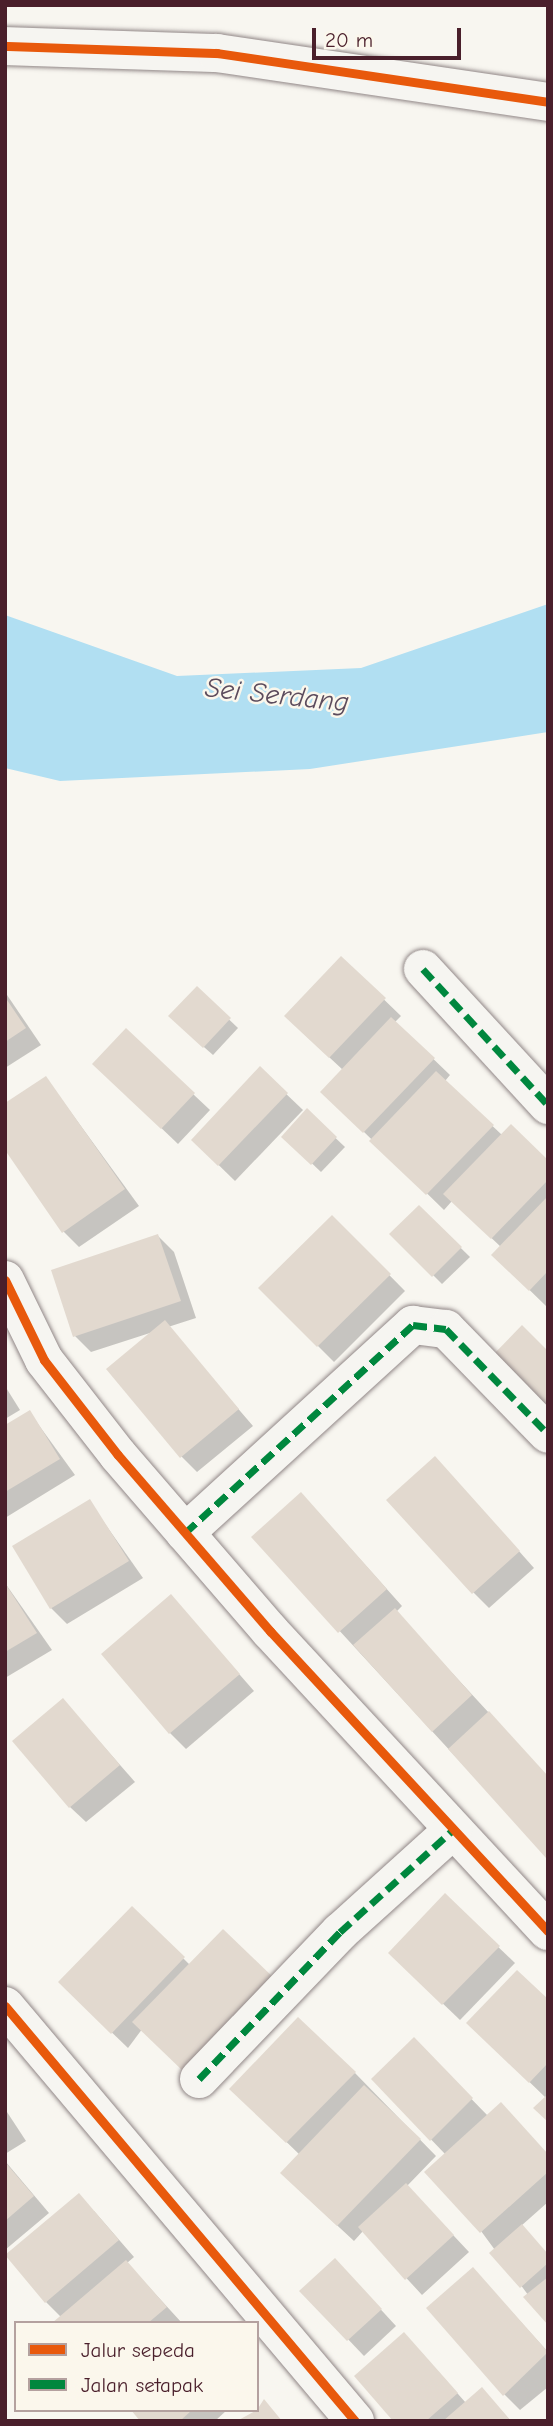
<!DOCTYPE html>
<style>
body{margin:0}
#map{position:relative;width:553px;height:2426px;overflow:hidden;background:#f8f6f0;font-family:"Comic Neue",sans-serif}
div>[style]{position:absolute}
.water>*{inset:0;background:#b1dff2}
.shadow>*{inset:0;background:#0003}
.building>*{inset:0;background:#e2d9cf}
.roads{filter:drop-shadow(0 0 2px #918787) drop-shadow(0 0 2px #918787)}
.street>*{height:38px;margin:-19px;padding:0 19px;transform-origin:19px;border-radius:19px;background:#f6f5f1}
.quiet>*{height:7px;margin-top:-3.5px;transform-origin:0;background:repeating-linear-gradient(90deg,#00873e 0 14px,transparent 0 21px)}
.cycleway>*{height:9px;margin:-4.5px;padding:0 4.5px;transform-origin:4.5px;border-radius:4.5px;background:#e8590c}
span{translate:-50% -50%;white-space:nowrap;text-align:center;line-height:1.15;-webkit-text-stroke:5px #fbf7ec;paint-order:stroke}
.water-label{font-size:28px;color:#5c4c5d;font-style:italic}
.frame{position:absolute;inset:0;border:7px solid #4a1f2b;pointer-events:none}
.legend{position:absolute;left:14px;top:2321px;width:245px;height:91px;box-sizing:border-box;background:#fbf7ec;border:2px solid #b4a19f;margin:0;padding:9px 12px;list-style:none;font-size:21px;color:#4a1f2b}
.legend li{display:flex;align-items:center;gap:14px;height:35px}
.legend b{width:35px;border:2px solid #b4a19f}
.scale{position:absolute;left:312px;top:28px;width:149px;height:32px;box-sizing:border-box;border:4px solid #4a1f2b;border-top:0;padding-left:9px;font-size:21px;line-height:24px;white-space:nowrap;color:#4a1f2b;-webkit-text-stroke:5px #fbf7ec;paint-order:stroke}
</style>
<div id="map">
<div class="water">
<i style="clip-path:polygon(548px 604px,548px 732px,310px 769px,60px 781px,5px 768px,5px 615px,177px 676px,361px 668px)"></i>
</div>
<div class="shadow">
<i style="clip-path:polygon(341px 958px,401px 1016px,395px 1022px,450px 1075px,445px 1081px,502px 1135px,548px 1163px,546px 1306px,510px 1271px,501px 1247px,452px 1201px,444px 1210px,323px 1092px,343px 1070px,302px 1032px)"></i>
<i style="clip-path:polygon(197px 989px,238px 1028px,213px 1055px,179px 1025px)"></i>
<i style="clip-path:polygon(5px 992px,41px 1045px,5px 1068px)"></i>
<i style="clip-path:polygon(126px 1031px,210px 1110px,178px 1144px,111px 1080px)"></i>
<i style="clip-path:polygon(260px 1069px,303px 1110px,235px 1181px,193px 1140px)"></i>
<i style="clip-path:polygon(46px 1078px,139px 1206px,79px 1247px,63px 1231px)"></i>
<i style="clip-path:polygon(307px 1111px,345px 1147px,321px 1172px,284px 1137px)"></i>
<i style="clip-path:polygon(419px 1207px,470px 1257px,442px 1284px,392px 1234px)"></i>
<i style="clip-path:polygon(332px 1217px,405px 1291px,334px 1362px,260px 1288px)"></i>
<i style="clip-path:polygon(158px 1236px,174px 1252px,196px 1318px,168px 1327px,253px 1426px,197px 1472px,181px 1456px,153px 1332px,91px 1352px,75px 1336px)"></i>
<i style="clip-path:polygon(5px 1386px,20px 1410px,5px 1419px)"></i>
<i style="clip-path:polygon(30px 1413px,75px 1475px,5px 1518px,5px 1427px)"></i>
<i style="clip-path:polygon(451px 1475px,534px 1568px,489px 1608px,473px 1592px)"></i>
<i style="clip-path:polygon(89px 1501px,143px 1578px,67px 1624px,51px 1608px)"></i>
<i style="clip-path:polygon(317px 1511px,402px 1606px,396px 1612px,548px 1777px,548px 1857px,253px 1537px)"></i>
<i style="clip-path:polygon(5px 1583px,52px 1650px,5px 1678px)"></i>
<i style="clip-path:polygon(171px 1596px,254px 1691px,186px 1749px,170px 1733px)"></i>
<i style="clip-path:polygon(63px 1700px,135px 1782px,86px 1822px,70px 1807px)"></i>
<i style="clip-path:polygon(445px 1896px,515px 1963px,460px 2020px,390px 1953px)"></i>
<i style="clip-path:polygon(132px 1908px,190px 1965px,128px 2048px,76px 1998px)"></i>
<i style="clip-path:polygon(548px 2001px,548px 2120px,546px 2098px,485px 2039px)"></i>
<i style="clip-path:polygon(414px 2040px,488px 2116px,548px 2155px,548px 2202px,521px 2226px,548px 2255px,548px 2322px,481px 2231px,446px 2155px,373px 2079px)"></i>
<i style="clip-path:polygon(355px 2073px,436px 2156px,407px 2186px,469px 2252px,422px 2295px,363px 2231px,354px 2241px,298px 2189px,300px 2155px,247px 2104px)"></i>
<i style="clip-path:polygon(5px 2109px,26px 2141px,5px 2154px)"></i>
<i style="clip-path:polygon(5px 2161px,49px 2213px,5px 2250px)"></i>
<i style="clip-path:polygon(94px 2211px,134px 2257px,127px 2263px,182px 2323px,55px 2323px,61px 2317px,46px 2302px)"></i>
<i style="clip-path:polygon(473px 2269px,548px 2352px,548px 2387px,520px 2410px,504px 2394px)"></i>
<i style="clip-path:polygon(350px 2276px,396px 2326px,364px 2356px,302px 2291px)"></i>
<i style="clip-path:polygon(420px 2351px,466px 2403px,497px 2406px,511px 2421px,396px 2421px)"></i>
<i style="clip-path:polygon(134px 2410px,227px 2410px,215px 2421px,143px 2421px)"></i>
</div>
<div class="building">
<i style="clip-path:polygon(341px 956px,386px 998px,329px 1058px,284px 1016px)"></i>
<i style="clip-path:polygon(197px 986px,231px 1018px,203px 1048px,168px 1016px)"></i>
<i style="clip-path:polygon(5px 997px,26px 1028px,5px 1042px)"></i>
<i style="clip-path:polygon(391px 1017px,435px 1058px,363px 1133px,320px 1092px)"></i>
<i style="clip-path:polygon(126px 1028px,195px 1093px,161px 1129px,92px 1064px)"></i>
<i style="clip-path:polygon(260px 1066px,288px 1093px,218px 1166px,191px 1140px)"></i>
<i style="clip-path:polygon(436px 1071px,494px 1125px,426px 1195px,369px 1141px)"></i>
<i style="clip-path:polygon(46px 1076px,125px 1189px,62px 1233px,5px 1150px,5px 1103px)"></i>
<i style="clip-path:polygon(307px 1108px,337px 1137px,311px 1165px,281px 1137px)"></i>
<i style="clip-path:polygon(511px 1124px,548px 1160px,548px 1180px,491px 1239px,443px 1194px)"></i>
<i style="clip-path:polygon(548px 1196px,548px 1271px,529px 1291px,491px 1255px)"></i>
<i style="clip-path:polygon(419px 1205px,462px 1247px,432px 1277px,389px 1234px)"></i>
<i style="clip-path:polygon(332px 1215px,391px 1274px,317px 1347px,258px 1288px)"></i>
<i style="clip-path:polygon(158px 1234px,181px 1301px,73px 1337px,51px 1270px)"></i>
<i style="clip-path:polygon(165px 1320px,239px 1409px,180px 1458px,106px 1369px)"></i>
<i style="clip-path:polygon(522px 1325px,548px 1351px,548px 1414px,491px 1357px)"></i>
<i style="clip-path:polygon(30px 1410px,60px 1459px,5px 1492px,5px 1425px)"></i>
<i style="clip-path:polygon(435px 1456px,520px 1551px,472px 1594px,386px 1500px)"></i>
<i style="clip-path:polygon(301px 1492px,387px 1589px,338px 1633px,251px 1537px)"></i>
<i style="clip-path:polygon(90px 1499px,129px 1561px,50px 1609px,12px 1546px)"></i>
<i style="clip-path:polygon(5px 1583px,37px 1633px,5px 1652px)"></i>
<i style="clip-path:polygon(171px 1594px,240px 1674px,169px 1734px,101px 1654px)"></i>
<i style="clip-path:polygon(395px 1608px,472px 1695px,432px 1732px,353px 1645px)"></i>
<i style="clip-path:polygon(63px 1698px,120px 1765px,69px 1808px,12px 1741px)"></i>
<i style="clip-path:polygon(489px 1711px,548px 1776px,546px 1858px,448px 1749px)"></i>
<i style="clip-path:polygon(445px 1893px,500px 1946px,442px 2005px,388px 1953px)"></i>
<i style="clip-path:polygon(132px 1906px,185px 1957px,111px 2034px,58px 1982px)"></i>
<i style="clip-path:polygon(223px 1929px,275px 1979px,184px 2072px,132px 2022px)"></i>
<i style="clip-path:polygon(517px 1970px,548px 1999px,548px 2063px,529px 2083px,466px 2023px)"></i>
<i style="clip-path:polygon(298px 2017px,356px 2072px,286px 2143px,229px 2089px)"></i>
<i style="clip-path:polygon(414px 2037px,473px 2098px,430px 2141px,371px 2079px)"></i>
<i style="clip-path:polygon(364px 2085px,421px 2139px,337px 2226px,280px 2173px)"></i>
<i style="clip-path:polygon(548px 2094px,548px 2122px,533px 2108px)"></i>
<i style="clip-path:polygon(501px 2102px,548px 2154px,548px 2172px,480px 2233px,424px 2172px)"></i>
<i style="clip-path:polygon(5px 2162px,34px 2196px,5px 2221px)"></i>
<i style="clip-path:polygon(406px 2183px,454px 2235px,405px 2280px,358px 2227px)"></i>
<i style="clip-path:polygon(79px 2193px,119px 2240px,45px 2303px,5px 2255px)"></i>
<i style="clip-path:polygon(522px 2224px,548px 2254px,548px 2263px,520px 2288px,489px 2253px)"></i>
<i style="clip-path:polygon(335px 2258px,382px 2309px,347px 2341px,299px 2291px)"></i>
<i style="clip-path:polygon(126px 2260px,167px 2307px,148px 2323px,52px 2323px)"></i>
<i style="clip-path:polygon(473px 2267px,548px 2352px,503px 2396px,426px 2308px)"></i>
<i style="clip-path:polygon(548px 2277px,548px 2325px,523px 2297px)"></i>
<i style="clip-path:polygon(404px 2332px,458px 2393px,426px 2421px,393px 2421px,354px 2376px)"></i>
<i style="clip-path:polygon(482px 2387px,511px 2421px,443px 2421px)"></i>
<i style="clip-path:polygon(264px 2399px,282px 2421px,237px 2421px,257px 2410px)"></i>
<i style="clip-path:polygon(131px 2410px,192px 2410px,180px 2421px,140px 2421px)"></i>
</div>
<div class="roads">
<div class="street">
<i style="left:5px;top:46px;width:212px;rotate:1.9deg"></i>
<i style="left:217px;top:53px;width:335px;rotate:8.4deg"></i>
<i style="left:423px;top:969px;width:185px;rotate:47.4deg"></i>
<i style="left:5px;top:1280px;width:89px;rotate:64deg"></i>
<i style="left:44px;top:1360px;width:120px;rotate:52.1deg"></i>
<i style="left:118px;top:1455px;width:233px;rotate:49.2deg"></i>
<i style="left:270px;top:1631px;width:409px;rotate:47.2deg"></i>
<i style="left:185px;top:1533px;width:309px;rotate:-42.4deg"></i>
<i style="left:413px;top:1325px;width:33px;rotate:7deg"></i>
<i style="left:446px;top:1329px;width:146px;rotate:45.8deg"></i>
<i style="left:5px;top:2006px;width:543px;rotate:49.86deg"></i>
<i style="left:199px;top:2079px;width:204px;rotate:-46.2deg"></i>
<i style="left:340px;top:1932px;width:152px;rotate:-42.1deg"></i>
</div>
</div>
<div class="quiet">
<i style="left:423px;top:969px;width:185px;rotate:47.4deg"></i>
<i style="left:185px;top:1533px;width:309px;rotate:-42.4deg"></i>
<i style="left:413px;top:1325px;width:33px;rotate:7deg"></i>
<i style="left:446px;top:1329px;width:146px;rotate:45.8deg"></i>
<i style="left:199px;top:2079px;width:204px;rotate:-46.2deg"></i>
<i style="left:340px;top:1932px;width:152px;rotate:-42.1deg"></i>
</div>
<div class="cycleway">
<i style="left:5px;top:46px;width:212px;rotate:1.9deg"></i>
<i style="left:217px;top:53px;width:335px;rotate:8.4deg"></i>
<i style="left:5px;top:1280px;width:89px;rotate:64deg"></i>
<i style="left:44px;top:1360px;width:120px;rotate:52.1deg"></i>
<i style="left:118px;top:1455px;width:233px;rotate:49.2deg"></i>
<i style="left:270px;top:1631px;width:409px;rotate:47.2deg"></i>
<i style="left:5px;top:2006px;width:543px;rotate:49.86deg"></i>
</div>
<div class="water-label">
<span style="left:277px;top:695px;rotate:6deg">Sei Serdang</span>
</div>
<div class="frame"></div>
<ul class="legend">
<li><b style="height:9px;background:#e8590c"></b>Jalur sepeda</li>
<li><b style="height:9px;background:#00873e"></b>Jalan setapak</li>
</ul>
<div class="scale">20 m</div>
</div>
